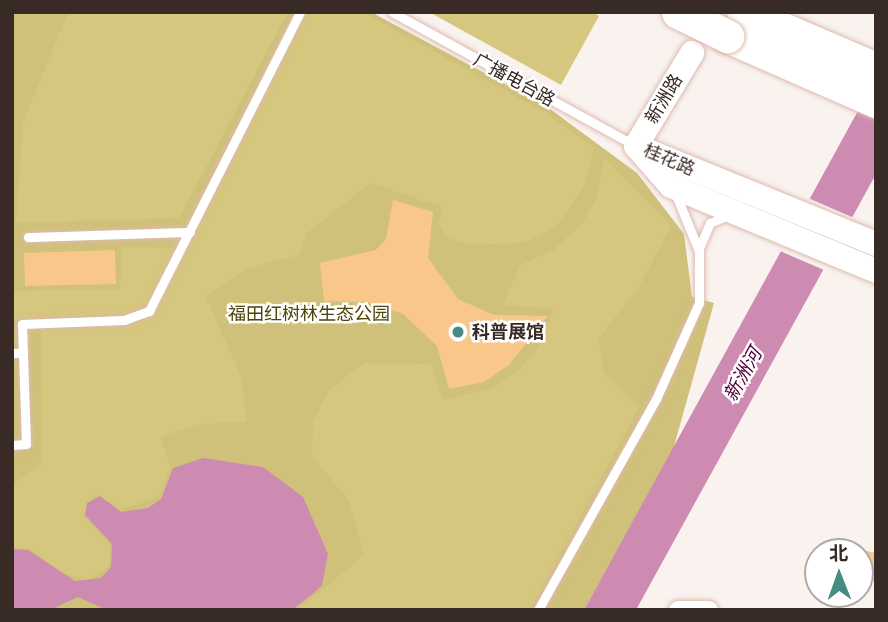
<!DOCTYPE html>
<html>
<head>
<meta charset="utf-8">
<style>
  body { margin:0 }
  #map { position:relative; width:888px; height:622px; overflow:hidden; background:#f9f2ef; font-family:"Nunito Sans","Noto Sans SC",sans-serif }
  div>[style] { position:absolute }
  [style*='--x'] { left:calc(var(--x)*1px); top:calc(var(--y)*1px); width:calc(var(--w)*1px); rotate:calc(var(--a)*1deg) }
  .green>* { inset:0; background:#cfc179 }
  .forest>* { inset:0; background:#d5c77d }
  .water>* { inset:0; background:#ce8bb2 }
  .pier>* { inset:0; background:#f9f2ef }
  .building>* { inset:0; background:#fac78b }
  .roads { filter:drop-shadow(0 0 2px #debaad) drop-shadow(0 0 2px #debaad) }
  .lane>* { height:9px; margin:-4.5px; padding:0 4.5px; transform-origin:4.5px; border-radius:4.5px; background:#fff }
  .street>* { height:18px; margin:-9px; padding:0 9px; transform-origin:9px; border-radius:9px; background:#fff }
  .secondary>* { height:24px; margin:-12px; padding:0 12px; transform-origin:12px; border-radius:12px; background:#fff }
  .highway>* { height:33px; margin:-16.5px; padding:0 16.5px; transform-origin:16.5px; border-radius:16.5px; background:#fff }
  .bridges { filter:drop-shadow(0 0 2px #debaad) drop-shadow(0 0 2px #debaad) }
  .highway-bridge>* { height:33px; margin:-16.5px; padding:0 16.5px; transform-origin:16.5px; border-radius:16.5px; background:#fff }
  .dots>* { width:19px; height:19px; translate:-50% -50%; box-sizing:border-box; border:4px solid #fff; border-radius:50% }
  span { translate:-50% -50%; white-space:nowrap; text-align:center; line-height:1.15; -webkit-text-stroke:5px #fff; paint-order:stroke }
  .street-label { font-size:18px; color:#382a25 }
  .park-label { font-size:18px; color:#4e4408 }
  .poi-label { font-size:18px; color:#382a25; font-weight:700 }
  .left { translate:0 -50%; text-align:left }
  .water-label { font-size:19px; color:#500039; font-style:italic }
  .frame { position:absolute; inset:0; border:14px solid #382a25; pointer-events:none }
  .north { position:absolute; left:804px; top:538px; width:70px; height:70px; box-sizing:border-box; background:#fff; border:2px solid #afaaa8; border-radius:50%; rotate:359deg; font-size:19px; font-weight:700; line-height:28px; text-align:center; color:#382a25 }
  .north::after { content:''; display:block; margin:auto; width:24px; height:32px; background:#468c83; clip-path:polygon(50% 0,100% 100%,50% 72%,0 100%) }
</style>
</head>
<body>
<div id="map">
  <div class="green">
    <i style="clip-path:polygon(12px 12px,371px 12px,546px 106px,637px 173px,684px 234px,692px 297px,714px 303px,673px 450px,584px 610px,12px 610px)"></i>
  </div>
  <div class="forest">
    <i style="clip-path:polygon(68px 12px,288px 12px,179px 218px,16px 223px,23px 123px)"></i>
    <i style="clip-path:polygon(305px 12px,362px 12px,546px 113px,594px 148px,586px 182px,561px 222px,528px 242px,475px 245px,447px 238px,439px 225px,442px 207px,370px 183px,307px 233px,299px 255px,248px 268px,206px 297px,241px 377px,247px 422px,199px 424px,160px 437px,171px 467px,159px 497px,122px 509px,94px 494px,83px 516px,110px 545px,109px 566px,89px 581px,62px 573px,29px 548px,12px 547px,12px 485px,42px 465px,41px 329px,140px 322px,161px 303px)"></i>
    <i style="clip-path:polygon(429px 12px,593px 12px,599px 16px,561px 85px)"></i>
    <i style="clip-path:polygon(604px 157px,671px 226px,639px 287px,598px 339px,604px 373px,639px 408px,530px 610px,296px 610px,364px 556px,349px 501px,312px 456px,313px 422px,329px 390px,365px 363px,431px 364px,443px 400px,491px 388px,517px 372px,538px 348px,554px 308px,503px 306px,520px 265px,554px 250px,584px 221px,597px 197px)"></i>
    <i style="clip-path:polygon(122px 247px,177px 248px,149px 301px,131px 313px,12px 320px,12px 251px,14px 291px,120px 289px)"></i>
  </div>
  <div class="water">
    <i style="clip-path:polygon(876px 78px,876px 174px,636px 610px,584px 610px)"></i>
    <i style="clip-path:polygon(203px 458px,263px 467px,303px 497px,328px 554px,322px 585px,314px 593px,292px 610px,107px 610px,78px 597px,50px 610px,12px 610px,12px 549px,28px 550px,75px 581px,101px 578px,111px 567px,112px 544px,85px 515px,87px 503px,100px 496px,121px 512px,148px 508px,161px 499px,173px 468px)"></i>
  </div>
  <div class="pier">
    <i style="clip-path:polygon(808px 198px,854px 218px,824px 270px,780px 251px)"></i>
  </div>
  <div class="building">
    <i style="clip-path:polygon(393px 200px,433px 212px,428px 258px,458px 299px,494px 315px,548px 316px,509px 365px,484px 382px,449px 389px,437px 346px,403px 314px,368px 302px,324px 301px,320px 263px,376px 250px,386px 239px)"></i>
    <i style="clip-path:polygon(115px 250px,116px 284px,25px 286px,24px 253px)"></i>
    <i style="clip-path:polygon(832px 544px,876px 553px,876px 582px,860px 578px,860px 552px,830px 552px)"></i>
  </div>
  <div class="roads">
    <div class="lane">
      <i style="--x:392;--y:12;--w:278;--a:28.8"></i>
      <i style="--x:28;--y:237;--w:162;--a:-1.8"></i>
      <i style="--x:700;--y:246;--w:25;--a:-67"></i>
      <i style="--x:710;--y:223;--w:20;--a:-24"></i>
      <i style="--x:12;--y:353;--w:11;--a:0"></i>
      <i style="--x:12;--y:445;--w:14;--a:-4"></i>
      <i style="--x:26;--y:444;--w:120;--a:-91.9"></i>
      <i style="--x:22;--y:324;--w:102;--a:-2.2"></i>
      <i style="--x:124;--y:320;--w:27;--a:-20"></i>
      <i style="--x:149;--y:311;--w:335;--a:-63.2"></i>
      <i style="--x:538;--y:610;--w:242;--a:-60.8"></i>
      <i style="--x:656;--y:399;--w:105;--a:-65.9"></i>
      <i style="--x:699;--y:303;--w:52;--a:-90"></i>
      <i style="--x:699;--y:251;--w:61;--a:-112.3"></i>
    </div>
    <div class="street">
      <i style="--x:678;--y:610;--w:31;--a:0"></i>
    </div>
    <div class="secondary">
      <i style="--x:636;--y:146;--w:53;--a:48.8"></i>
      <i style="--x:671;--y:186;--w:222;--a:22.5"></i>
      <i style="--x:636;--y:146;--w:109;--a:-58.9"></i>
      <i style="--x:643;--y:149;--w:252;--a:22.2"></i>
    </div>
    <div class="highway">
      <i style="--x:743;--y:12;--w:145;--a:23.2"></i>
      <i style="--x:727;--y:36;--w:163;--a:23.6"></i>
    </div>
  </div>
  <div class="bridges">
    <div class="highway-bridge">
      <i style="--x:678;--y:12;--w:55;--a:26.1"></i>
    </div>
  </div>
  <div class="dots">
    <i style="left:458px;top:332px;background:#468c83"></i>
  </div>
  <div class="street-label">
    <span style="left:514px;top:80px;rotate:29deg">广播电台路</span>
    <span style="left:664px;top:99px;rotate:-59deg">新洲路</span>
    <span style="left:669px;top:160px;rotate:23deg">桂花路</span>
  </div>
  <div class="park-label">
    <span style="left:309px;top:314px">福田红树林生态公园</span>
  </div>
  <div class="poi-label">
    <span class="left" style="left:472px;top:332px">科普展馆</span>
  </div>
  <div class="water-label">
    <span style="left:744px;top:375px;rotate:-61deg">新洲河</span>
  </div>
  <div class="frame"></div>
  <div class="north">北</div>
</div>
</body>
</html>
